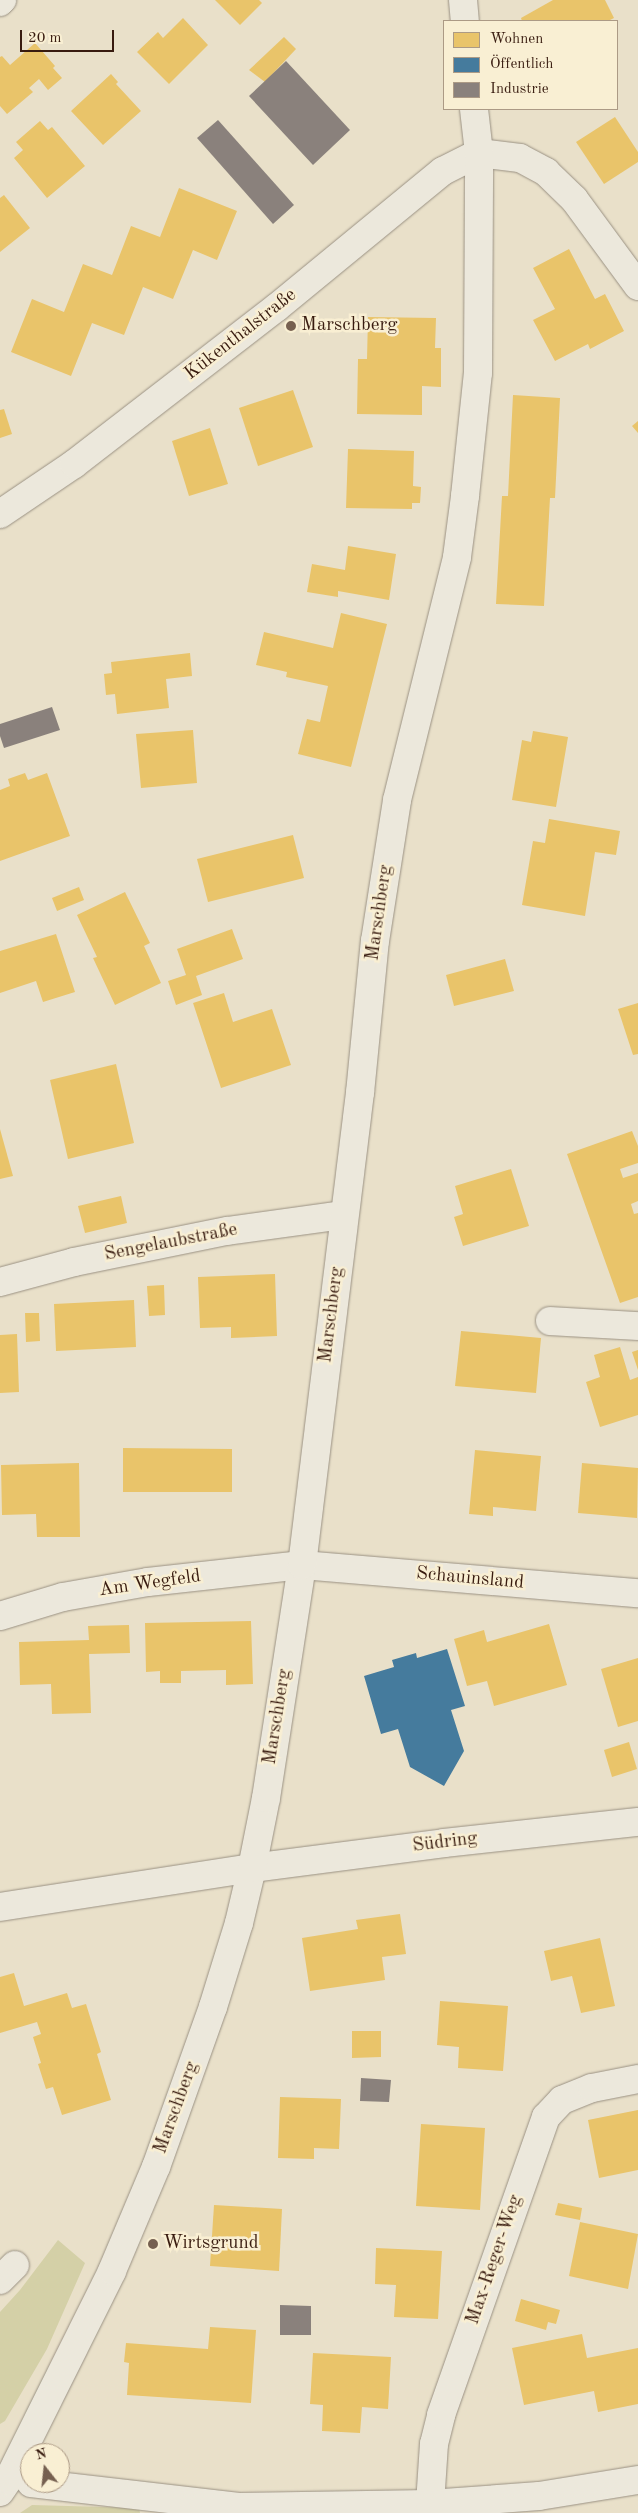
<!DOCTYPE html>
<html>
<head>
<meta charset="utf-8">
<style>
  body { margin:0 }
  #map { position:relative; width:638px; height:2513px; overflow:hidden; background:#e9e0c9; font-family:"Old Standard TT",serif }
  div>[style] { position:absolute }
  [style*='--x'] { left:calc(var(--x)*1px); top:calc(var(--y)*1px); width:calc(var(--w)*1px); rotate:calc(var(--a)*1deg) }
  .green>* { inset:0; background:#d4d0a7 }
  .homes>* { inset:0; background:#e9c46a }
  .public>* { inset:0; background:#457b9d }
  .industry>* { inset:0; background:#8a817c }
  .roads { filter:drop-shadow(0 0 1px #9a9183) drop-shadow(0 0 1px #9a9183) }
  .minor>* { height:28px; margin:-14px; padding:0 14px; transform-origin:14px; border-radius:14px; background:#ece8dc }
  .dots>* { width:14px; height:14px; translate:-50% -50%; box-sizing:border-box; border:2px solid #f9efd3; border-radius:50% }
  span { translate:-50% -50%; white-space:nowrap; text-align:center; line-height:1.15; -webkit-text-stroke:5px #f9efd3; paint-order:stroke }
  .poi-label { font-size:19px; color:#381b0f }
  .left { translate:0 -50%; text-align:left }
  .street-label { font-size:19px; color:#381b0f }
  .legend { position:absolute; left:443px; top:20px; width:175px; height:90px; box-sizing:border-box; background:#f9efd3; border:1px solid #ac9a85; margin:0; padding:6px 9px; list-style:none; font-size:15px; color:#381b0f }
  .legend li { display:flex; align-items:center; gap:10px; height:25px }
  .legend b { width:25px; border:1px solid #ac9a85 }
  .north { position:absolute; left:20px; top:2443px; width:50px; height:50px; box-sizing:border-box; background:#f9efd3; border:1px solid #ac9a85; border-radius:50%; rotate:344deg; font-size:14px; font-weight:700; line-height:20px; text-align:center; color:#381b0f }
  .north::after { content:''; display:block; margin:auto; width:18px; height:22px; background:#766050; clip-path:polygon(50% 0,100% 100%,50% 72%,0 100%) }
  .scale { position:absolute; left:20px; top:30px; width:94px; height:22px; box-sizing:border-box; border:2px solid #381b0f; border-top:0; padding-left:6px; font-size:15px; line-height:18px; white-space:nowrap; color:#381b0f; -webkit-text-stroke:4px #f9efd3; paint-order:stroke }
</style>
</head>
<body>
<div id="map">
  <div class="green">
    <i style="clip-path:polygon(58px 2240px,85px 2263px,47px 2349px,5px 2421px,0 2424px,0 2312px,20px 2290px)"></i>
    <i style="clip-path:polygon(32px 2505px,139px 2508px,140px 2513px,20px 2513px)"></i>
  </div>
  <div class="homes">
    <i style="clip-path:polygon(215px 0,259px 0,262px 3px,240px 25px)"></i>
    <i style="clip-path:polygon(553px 0,605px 0,614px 18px,608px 21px,522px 21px,521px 18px)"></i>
    <i style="clip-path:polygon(183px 18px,208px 45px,169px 84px,137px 52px,158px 32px,163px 38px)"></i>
    <i style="clip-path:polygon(284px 37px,296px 49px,265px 82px,249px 70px)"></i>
    <i style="clip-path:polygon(35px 43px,55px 66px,53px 68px,62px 78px,48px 90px,39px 79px,29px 88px,33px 92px,7px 114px,0 106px,0 57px,2px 56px,10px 65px)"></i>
    <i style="clip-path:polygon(111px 74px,118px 82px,116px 84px,141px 111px,103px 145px,71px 111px)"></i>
    <i style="clip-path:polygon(615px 117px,638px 152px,638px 162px,604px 184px,576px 142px)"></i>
    <i style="clip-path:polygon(40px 121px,48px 130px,52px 127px,85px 166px,47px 198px,14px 158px,23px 150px,16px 142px)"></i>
    <i style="clip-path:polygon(179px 188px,237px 211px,217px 260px,193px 250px,173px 299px,143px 287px,124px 335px,92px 323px,71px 376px,11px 352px,32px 299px,64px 312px,83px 264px,112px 275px,131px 226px,160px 237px)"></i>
    <i style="clip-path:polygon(4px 195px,30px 228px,0 252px,0 198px)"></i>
    <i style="clip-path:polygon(569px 249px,595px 299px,605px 294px,624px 331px,590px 349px,588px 344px,555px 361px,533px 320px,555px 309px,533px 268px)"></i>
    <i style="clip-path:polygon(368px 317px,436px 318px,435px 348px,441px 348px,441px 387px,422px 386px,422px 415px,357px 414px,358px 359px,367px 359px)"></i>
    <i style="clip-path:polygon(293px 390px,313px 447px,258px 466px,239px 408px)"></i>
    <i style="clip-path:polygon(513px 395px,560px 398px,555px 498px,550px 498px,544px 606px,496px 604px,502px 496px,508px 496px)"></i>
    <i style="clip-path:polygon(4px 409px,12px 434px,0 438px,0 410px)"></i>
    <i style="clip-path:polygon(638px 421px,638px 433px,632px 426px)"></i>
    <i style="clip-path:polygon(210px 428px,228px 484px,189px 496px,172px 441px)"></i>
    <i style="clip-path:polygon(348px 449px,414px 451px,413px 486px,421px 487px,420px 503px,412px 503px,412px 509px,346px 508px)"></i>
    <i style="clip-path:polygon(348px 546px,396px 554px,389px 600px,338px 591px,338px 597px,307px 592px,312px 564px,345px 570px)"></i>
    <i style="clip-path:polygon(341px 613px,387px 624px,351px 767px,298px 754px,307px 719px,320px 722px,328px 686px,286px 677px,287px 672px,256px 665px,264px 632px,333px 648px)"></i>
    <i style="clip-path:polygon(190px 653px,192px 676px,166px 679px,169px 708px,117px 714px,115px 694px,106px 695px,104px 674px,112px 673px,111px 662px)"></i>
    <i style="clip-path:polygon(193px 730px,197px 783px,141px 788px,136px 734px)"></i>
    <i style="clip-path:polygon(533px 731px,568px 737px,556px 807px,512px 800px,522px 740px,531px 742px)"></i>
    <i style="clip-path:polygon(25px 773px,28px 780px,47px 773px,70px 836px,0 861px,0 790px,10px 786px,8px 779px)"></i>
    <i style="clip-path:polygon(549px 819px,620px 831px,616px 855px,595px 852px,585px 916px,522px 905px,533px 841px,545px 843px)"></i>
    <i style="clip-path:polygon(293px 835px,304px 878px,208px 902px,197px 859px)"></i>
    <i style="clip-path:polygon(79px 887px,84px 900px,57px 911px,52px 898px)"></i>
    <i style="clip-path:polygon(125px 892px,150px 943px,144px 946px,161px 983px,115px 1005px,93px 958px,97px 957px,77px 915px)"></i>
    <i style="clip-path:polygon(232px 929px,243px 959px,196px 976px,202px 995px,176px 1005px,168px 981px,186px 975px,177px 949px)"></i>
    <i style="clip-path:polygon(56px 934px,75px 992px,43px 1002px,36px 981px,0 993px,0 951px)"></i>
    <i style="clip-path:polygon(505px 959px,514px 991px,454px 1006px,446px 975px)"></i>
    <i style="clip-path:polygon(224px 993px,233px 1022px,272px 1009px,291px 1065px,221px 1088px,193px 1003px)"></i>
    <i style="clip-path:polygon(638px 1003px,638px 1054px,633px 1055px,618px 1009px)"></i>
    <i style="clip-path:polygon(116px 1064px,134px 1143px,68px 1159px,50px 1080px)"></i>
    <i style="clip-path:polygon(0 1129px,13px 1176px,0 1179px)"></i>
    <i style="clip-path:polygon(632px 1131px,638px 1146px,638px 1163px,620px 1169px,623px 1178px,638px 1173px,638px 1201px,631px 1204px,634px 1214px,638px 1213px,638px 1297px,620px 1303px,567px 1154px)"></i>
    <i style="clip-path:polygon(511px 1169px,529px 1226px,463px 1246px,454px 1217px,463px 1214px,455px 1186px)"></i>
    <i style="clip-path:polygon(121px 1196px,127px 1223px,85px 1233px,78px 1206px)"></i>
    <i style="clip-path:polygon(275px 1274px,277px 1336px,231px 1338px,231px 1327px,200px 1328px,198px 1277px)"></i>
    <i style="clip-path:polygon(164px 1285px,165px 1315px,149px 1316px,147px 1286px)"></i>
    <i style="clip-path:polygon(134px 1300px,136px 1347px,56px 1351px,54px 1304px)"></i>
    <i style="clip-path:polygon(25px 1313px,39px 1313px,40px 1341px,26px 1342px)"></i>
    <i style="clip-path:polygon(461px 1331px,541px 1338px,536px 1393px,455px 1386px)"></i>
    <i style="clip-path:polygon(17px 1334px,19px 1392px,0 1393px,0 1335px)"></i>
    <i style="clip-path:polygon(620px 1347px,630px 1380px,638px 1377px,638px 1415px,600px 1427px,586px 1382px,600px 1377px,594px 1355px)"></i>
    <i style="clip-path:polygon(638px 1350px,638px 1370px,632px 1352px)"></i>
    <i style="clip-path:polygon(123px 1448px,232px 1449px,232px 1492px,123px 1492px)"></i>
    <i style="clip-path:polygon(475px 1450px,541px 1456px,536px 1511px,493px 1507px,493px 1516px,469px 1514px)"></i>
    <i style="clip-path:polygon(79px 1463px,80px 1537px,37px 1537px,36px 1514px,2px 1515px,1px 1465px)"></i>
    <i style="clip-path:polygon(582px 1463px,638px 1468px,637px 1518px,578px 1513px)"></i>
    <i style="clip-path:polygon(251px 1621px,253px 1684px,226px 1685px,226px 1670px,181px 1671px,181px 1683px,160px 1683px,160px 1671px,146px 1672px,145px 1623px)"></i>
    <i style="clip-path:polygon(549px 1624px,567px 1685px,494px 1706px,487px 1681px,467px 1686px,454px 1639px,484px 1630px,487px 1642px)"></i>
    <i style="clip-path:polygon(129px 1625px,130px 1653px,89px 1654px,91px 1713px,52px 1714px,51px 1684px,20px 1685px,19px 1642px,89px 1640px,88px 1626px)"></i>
    <i style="clip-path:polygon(638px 1658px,638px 1721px,618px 1727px,601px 1669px)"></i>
    <i style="clip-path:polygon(629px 1742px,637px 1769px,612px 1777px,604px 1750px)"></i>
    <i style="clip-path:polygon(400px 1914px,406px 1954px,382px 1957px,385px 1980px,310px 1991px,302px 1938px,358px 1929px,356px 1920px)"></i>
    <i style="clip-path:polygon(600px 1938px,615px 2006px,581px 2013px,572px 1976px,551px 1981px,544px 1951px)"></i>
    <i style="clip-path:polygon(14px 1973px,24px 2006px,67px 1993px,72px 2008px,86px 2004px,101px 2052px,97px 2054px,111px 2100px,62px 2115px,53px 2087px,46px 2089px,38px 2064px,41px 2063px,33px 2037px,41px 2034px,37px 2022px,0 2033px,0 1977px)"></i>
    <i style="clip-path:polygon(440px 2001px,508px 2006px,503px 2071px,458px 2068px,459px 2047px,437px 2045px)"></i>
    <i style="clip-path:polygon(352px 2031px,381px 2031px,381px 2057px,352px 2058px)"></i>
    <i style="clip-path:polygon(280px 2097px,341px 2099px,339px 2149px,314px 2148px,314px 2159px,278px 2158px)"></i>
    <i style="clip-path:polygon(638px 2110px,638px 2170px,599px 2178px,588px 2120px)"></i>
    <i style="clip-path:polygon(421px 2124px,485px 2128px,480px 2210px,416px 2206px)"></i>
    <i style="clip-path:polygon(558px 2203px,582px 2208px,580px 2220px,555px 2215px)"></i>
    <i style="clip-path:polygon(214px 2205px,282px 2209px,279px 2271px,210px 2266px)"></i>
    <i style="clip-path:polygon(580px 2222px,638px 2234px,628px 2289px,569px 2276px)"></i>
    <i style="clip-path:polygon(376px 2248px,442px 2251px,438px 2319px,394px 2317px,396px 2285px,375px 2284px)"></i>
    <i style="clip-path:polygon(521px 2299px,560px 2310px,556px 2324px,548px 2322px,546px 2330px,515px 2321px)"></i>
    <i style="clip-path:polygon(210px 2327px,256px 2330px,251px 2403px,127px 2395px,129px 2363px,124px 2362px,126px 2343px,208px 2349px)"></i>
    <i style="clip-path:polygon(582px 2334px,587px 2358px,638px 2348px,638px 2404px,598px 2412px,594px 2391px,524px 2405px,512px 2348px)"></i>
    <i style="clip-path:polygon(313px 2353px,391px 2357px,388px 2409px,362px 2407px,360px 2433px,322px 2431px,323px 2405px,310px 2404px)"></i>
  </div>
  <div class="public">
    <i style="clip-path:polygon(447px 1649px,465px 1706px,451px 1710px,464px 1751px,444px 1786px,410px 1767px,398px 1729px,381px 1734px,364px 1676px,394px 1667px,392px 1660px,416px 1653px,417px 1658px)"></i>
  </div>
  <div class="industry">
    <i style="clip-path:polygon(286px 61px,350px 130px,313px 165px,249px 96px)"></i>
    <i style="clip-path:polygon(218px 120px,294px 205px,273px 224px,197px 138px)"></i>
    <i style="clip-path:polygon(52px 707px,60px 730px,4px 748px,0 736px,0 724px)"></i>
    <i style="clip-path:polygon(361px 2078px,391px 2080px,389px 2102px,360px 2101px)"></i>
    <i style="clip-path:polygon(280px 2305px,311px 2306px,311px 2335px,280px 2335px)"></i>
  </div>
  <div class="roads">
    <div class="minor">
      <i style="--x:463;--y:0;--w:21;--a:85"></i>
      <i style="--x:0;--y:2;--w:3;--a:-45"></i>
      <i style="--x:479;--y:153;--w:41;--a:7"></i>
      <i style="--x:520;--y:158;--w:30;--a:28"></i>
      <i style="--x:546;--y:172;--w:39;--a:44"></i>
      <i style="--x:574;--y:199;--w:108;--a:53.7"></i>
      <i style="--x:0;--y:514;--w:89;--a:-34"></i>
      <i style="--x:74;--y:464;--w:255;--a:-37.7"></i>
      <i style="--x:276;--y:308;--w:216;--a:-39.4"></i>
      <i style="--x:443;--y:171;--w:40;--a:-26.6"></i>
      <i style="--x:0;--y:1282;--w:77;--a:-15.1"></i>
      <i style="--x:74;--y:1262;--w:156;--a:-11.5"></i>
      <i style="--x:227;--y:1231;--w:118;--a:-7.8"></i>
      <i style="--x:550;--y:1321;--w:88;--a:3.3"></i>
      <i style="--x:0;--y:1616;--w:66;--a:-16.8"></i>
      <i style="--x:63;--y:1597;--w:86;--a:-10"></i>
      <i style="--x:148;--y:1582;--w:155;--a:-6.3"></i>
      <i style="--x:302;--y:1565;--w:337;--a:4.8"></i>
      <i style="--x:0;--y:1907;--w:255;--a:-8.8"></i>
      <i style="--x:252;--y:1868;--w:194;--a:-7.4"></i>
      <i style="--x:444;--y:1843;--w:195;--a:-6.2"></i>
      <i style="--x:0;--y:2280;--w:21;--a:-45"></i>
      <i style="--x:31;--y:2483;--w:209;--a:6.6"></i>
      <i style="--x:239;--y:2507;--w:191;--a:-0.9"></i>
      <i style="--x:430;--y:2504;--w:109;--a:-4.2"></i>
      <i style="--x:539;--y:2496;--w:100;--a:-9.2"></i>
      <i style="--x:0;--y:2492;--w:14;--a:-56"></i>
      <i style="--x:8;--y:2480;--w:233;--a:-63.5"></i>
      <i style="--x:112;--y:2271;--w:113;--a:-67.1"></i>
      <i style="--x:156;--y:2167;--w:170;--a:-70.4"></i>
      <i style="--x:213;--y:2007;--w:88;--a:-72.8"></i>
      <i style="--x:239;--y:1923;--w:57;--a:-76.7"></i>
      <i style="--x:252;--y:1868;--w:71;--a:-78.7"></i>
      <i style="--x:266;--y:1798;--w:236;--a:-81.2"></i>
      <i style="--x:302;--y:1565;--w:476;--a:-83"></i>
      <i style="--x:360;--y:1093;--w:153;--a:-84.4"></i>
      <i style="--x:375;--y:941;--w:143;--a:-81.1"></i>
      <i style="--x:397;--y:800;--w:250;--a:-76.1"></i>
      <i style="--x:457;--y:557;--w:62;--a:-82.5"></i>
      <i style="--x:465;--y:496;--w:124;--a:-84"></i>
      <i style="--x:478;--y:373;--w:220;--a:-89.7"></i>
      <i style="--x:479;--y:153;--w:44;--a:-96.5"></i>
      <i style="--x:430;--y:2504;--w:60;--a:-86.2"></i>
      <i style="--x:434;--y:2444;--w:30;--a:-76"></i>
      <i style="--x:441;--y:2415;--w:316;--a:-70.6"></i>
      <i style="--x:546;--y:2117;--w:23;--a:-47"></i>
      <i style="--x:562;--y:2100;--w:32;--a:-22"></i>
      <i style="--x:592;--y:2088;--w:47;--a:-11.1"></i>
    </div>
  </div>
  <div class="dots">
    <i style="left:291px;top:326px;background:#766050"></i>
    <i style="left:153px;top:2244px;background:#766050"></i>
  </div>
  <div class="poi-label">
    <span class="left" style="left:301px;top:326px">Marschberg</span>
    <span class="left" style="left:163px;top:2244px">Wirtsgrund</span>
  </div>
  <div class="street-label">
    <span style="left:241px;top:335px;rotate:-38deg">Kükenthalstraße</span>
    <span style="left:380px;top:913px;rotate:-82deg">Marschberg</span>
    <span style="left:171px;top:1243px;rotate:-11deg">Sengelaubstraße</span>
    <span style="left:332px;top:1315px;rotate:-83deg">Marschberg</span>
    <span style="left:470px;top:1579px;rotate:5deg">Schauinsland</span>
    <span style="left:150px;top:1584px;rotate:-8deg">Am Wegfeld</span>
    <span style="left:278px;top:1717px;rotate:-81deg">Marschberg</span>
    <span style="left:445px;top:1843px;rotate:-7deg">Südring</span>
    <span style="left:177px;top:2108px;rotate:-70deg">Marschberg</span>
    <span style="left:495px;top:2260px;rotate:-71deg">Max-Reger-Weg</span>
  </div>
  <ul class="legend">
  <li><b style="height:14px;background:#e9c46a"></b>Wohnen</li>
  <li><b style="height:14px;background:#457b9d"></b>Öffentlich</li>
  <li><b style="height:14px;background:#8a817c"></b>Industrie</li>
  </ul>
  <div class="north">N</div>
  <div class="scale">20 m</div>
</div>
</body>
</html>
